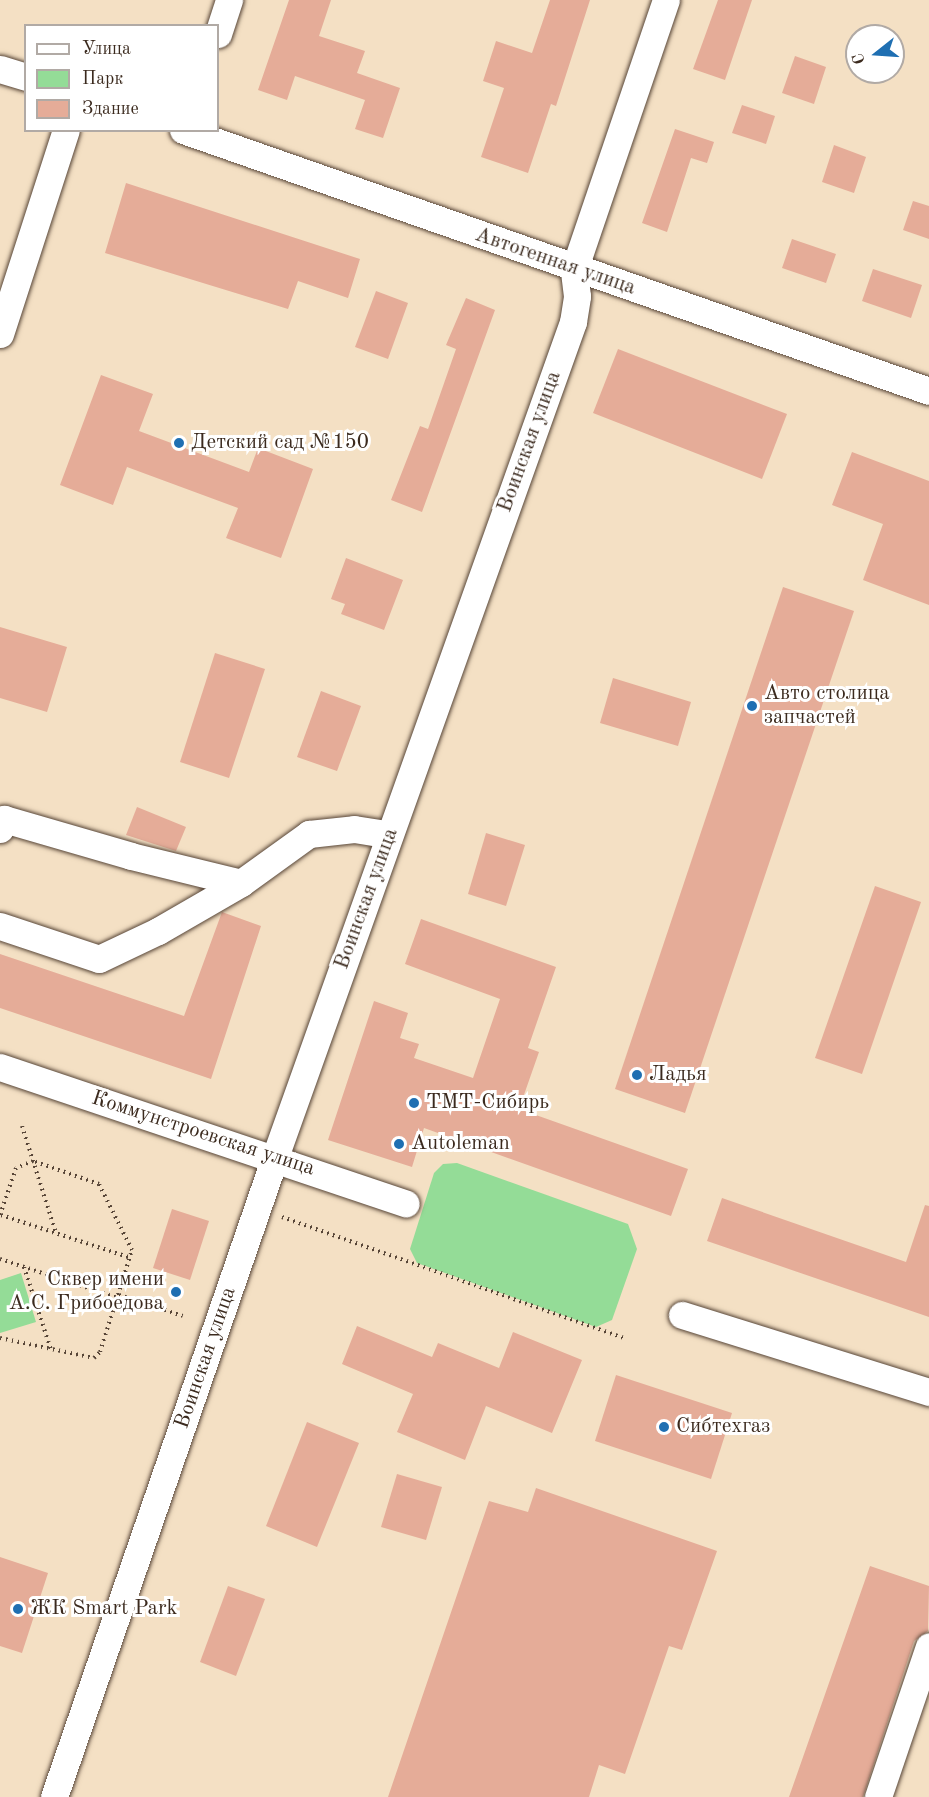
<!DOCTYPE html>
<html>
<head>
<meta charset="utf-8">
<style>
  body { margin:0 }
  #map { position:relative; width:929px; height:1797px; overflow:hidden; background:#f4e0c4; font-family:"Old Standard TT",serif }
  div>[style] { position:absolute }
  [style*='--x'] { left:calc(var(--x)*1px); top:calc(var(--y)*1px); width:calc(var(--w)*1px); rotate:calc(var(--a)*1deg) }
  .green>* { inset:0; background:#94dc97 }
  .building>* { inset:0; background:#e5ac98 }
  .path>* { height:4px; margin-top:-2px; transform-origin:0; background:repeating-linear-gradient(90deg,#574537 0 1.5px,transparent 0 6px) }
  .roads { filter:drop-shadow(0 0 2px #574537) drop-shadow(0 0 2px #574537) }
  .minor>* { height:27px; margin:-13.5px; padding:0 13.5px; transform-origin:13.5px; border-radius:13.5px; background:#fff }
  .dots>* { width:16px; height:16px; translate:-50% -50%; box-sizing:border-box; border:3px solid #fff; border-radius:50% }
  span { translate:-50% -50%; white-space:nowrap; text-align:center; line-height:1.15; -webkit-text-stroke:6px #fff; paint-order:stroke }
  .street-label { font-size:21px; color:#3b2a1e }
  .poi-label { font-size:21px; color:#3b2a1e }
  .left { translate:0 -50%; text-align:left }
  .right { translate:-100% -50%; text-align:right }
  .legend { position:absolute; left:24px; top:24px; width:195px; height:108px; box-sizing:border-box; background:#fff; border:2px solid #b1aaa5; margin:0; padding:8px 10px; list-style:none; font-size:18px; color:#3b2a1e }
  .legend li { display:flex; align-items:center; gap:12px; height:30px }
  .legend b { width:30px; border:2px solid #b1aaa5 }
  .north { position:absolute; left:845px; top:24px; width:60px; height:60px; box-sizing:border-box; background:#fff; border:2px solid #b1aaa5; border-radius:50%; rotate:253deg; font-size:16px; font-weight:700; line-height:24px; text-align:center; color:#3b2a1e }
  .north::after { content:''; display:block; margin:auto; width:21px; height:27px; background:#1f6fb2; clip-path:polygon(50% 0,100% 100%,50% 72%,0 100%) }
</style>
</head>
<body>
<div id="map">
  <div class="green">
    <i style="clip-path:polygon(457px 1163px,628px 1224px,637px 1249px,612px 1320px,596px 1327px,417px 1263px,410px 1249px,434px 1173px,443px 1164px)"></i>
    <i style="clip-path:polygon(21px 1273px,36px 1322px,0 1333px,0 1280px)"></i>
  </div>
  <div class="building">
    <i style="clip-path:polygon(289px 0,331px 0,319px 36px,365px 51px,357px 73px,400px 88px,383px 138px,355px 129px,365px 100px,295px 76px,287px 100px,258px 90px)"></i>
    <i style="clip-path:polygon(550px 0,590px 0,556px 106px,551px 104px,528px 173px,481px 157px,504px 88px,483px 81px,496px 41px,532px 53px)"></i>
    <i style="clip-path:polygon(718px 0,752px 0,725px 80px,693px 69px)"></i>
    <i style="clip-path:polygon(795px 56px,826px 67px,814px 104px,782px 93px)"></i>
    <i style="clip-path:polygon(742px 105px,775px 116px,766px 144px,732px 133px)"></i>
    <i style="clip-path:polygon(675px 129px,714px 142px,707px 163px,691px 158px,667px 232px,642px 223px)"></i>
    <i style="clip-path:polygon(834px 145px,866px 157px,854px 193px,822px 182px)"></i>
    <i style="clip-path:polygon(126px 183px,360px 259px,348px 298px,298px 281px,288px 309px,105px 253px)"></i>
    <i style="clip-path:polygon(913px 201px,929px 206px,929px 239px,903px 230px)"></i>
    <i style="clip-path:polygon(792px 239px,836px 254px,826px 283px,782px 268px)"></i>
    <i style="clip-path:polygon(873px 269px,922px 285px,911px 318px,862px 301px)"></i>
    <i style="clip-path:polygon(376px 291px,408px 303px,388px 359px,355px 347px)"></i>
    <i style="clip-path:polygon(466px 298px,495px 310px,422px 512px,391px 500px,420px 426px,428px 429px,456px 349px,446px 345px)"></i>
    <i style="clip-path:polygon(618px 349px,787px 414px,762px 479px,593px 413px)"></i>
    <i style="clip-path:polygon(101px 375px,153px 394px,139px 431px,249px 472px,258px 448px,313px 469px,281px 558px,226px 538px,238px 508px,127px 467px,113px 505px,60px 485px)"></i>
    <i style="clip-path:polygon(852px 452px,929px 481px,929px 605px,863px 580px,883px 524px,832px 505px)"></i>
    <i style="clip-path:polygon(346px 558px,403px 580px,384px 630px,341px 614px,345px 604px,331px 599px)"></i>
    <i style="clip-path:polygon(783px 587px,854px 611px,685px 1113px,615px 1089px)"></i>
    <i style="clip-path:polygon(0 627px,67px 647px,47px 712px,0 698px)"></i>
    <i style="clip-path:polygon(215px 653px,265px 669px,229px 778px,180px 762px)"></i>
    <i style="clip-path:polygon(613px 678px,691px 702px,678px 746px,600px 723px)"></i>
    <i style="clip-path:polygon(321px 691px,361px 706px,337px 771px,297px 757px)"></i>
    <i style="clip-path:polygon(137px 807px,186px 827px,176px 851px,126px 835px)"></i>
    <i style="clip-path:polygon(486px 833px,525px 845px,506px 906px,468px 894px)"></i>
    <i style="clip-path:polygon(875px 886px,921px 902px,862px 1074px,815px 1058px)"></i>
    <i style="clip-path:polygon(222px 912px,261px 926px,211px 1079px,0 1008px,0 954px,184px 1016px)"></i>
    <i style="clip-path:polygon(421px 919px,556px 967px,528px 1048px,539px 1052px,519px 1109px,688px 1169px,671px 1216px,424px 1128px,412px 1167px,328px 1140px,374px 1001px,408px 1013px,400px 1038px,419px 1044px,414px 1058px,473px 1078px,500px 999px,405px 964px)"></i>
    <i style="clip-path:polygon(722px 1198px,906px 1262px,925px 1205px,929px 1206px,929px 1317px,707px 1241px)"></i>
    <i style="clip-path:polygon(172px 1209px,209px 1221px,190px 1280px,153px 1268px)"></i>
    <i style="clip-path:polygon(357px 1326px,432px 1357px,438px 1343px,499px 1368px,513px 1332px,582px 1360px,552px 1433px,486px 1406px,465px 1460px,397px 1432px,413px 1394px,342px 1364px)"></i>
    <i style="clip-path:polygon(616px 1375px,732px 1413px,711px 1479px,595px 1441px)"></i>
    <i style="clip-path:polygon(307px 1422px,359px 1443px,317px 1547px,266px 1526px)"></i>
    <i style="clip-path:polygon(397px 1474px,442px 1487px,426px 1540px,381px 1527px)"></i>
    <i style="clip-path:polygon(536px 1488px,717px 1551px,682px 1650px,669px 1646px,625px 1774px,599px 1765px,589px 1797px,388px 1797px,489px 1501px,528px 1512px)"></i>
    <i style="clip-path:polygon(0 1557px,48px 1573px,22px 1653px,0 1646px)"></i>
    <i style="clip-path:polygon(870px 1566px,929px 1586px,928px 1631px,914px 1641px,863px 1797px,789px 1797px)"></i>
    <i style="clip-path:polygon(228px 1586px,265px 1599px,236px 1676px,200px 1662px)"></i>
  </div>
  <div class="path">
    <i style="--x:22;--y:1126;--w:112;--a:72.4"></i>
    <i style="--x:1;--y:1215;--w:137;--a:18.3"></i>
    <i style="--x:282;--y:1217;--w:363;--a:19.5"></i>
    <i style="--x:0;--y:1259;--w:124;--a:18.3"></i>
    <i style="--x:24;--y:1267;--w:87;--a:72"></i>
    <i style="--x:119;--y:1295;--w:67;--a:18.2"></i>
    <i style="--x:0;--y:1338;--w:96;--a:12"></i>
    <i style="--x:94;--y:1358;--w:8;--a:-45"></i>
    <i style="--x:100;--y:1352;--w:107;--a:-72.6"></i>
    <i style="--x:132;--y:1250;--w:74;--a:-116.6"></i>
    <i style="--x:99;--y:1184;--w:70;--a:-160.8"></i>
    <i style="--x:33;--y:1161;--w:18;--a:158"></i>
    <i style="--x:16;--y:1168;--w:50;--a:108.8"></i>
  </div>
  <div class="roads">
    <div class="minor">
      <i style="--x:218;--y:34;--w:36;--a:-72"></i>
      <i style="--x:0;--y:69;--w:27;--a:17"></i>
      <i style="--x:183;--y:130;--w:790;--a:19.28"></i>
      <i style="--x:0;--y:334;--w:214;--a:-72.1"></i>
      <i style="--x:0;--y:829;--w:11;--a:-68"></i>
      <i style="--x:4;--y:819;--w:132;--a:16.2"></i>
      <i style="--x:131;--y:856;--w:113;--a:13.8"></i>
      <i style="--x:0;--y:926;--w:104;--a:18.4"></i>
      <i style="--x:99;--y:959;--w:65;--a:-25.4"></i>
      <i style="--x:158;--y:931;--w:96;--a:-30"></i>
      <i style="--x:241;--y:883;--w:84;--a:-35.8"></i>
      <i style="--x:309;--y:834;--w:45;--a:-6.3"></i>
      <i style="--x:354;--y:829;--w:36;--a:9"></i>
      <i style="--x:0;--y:1067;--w:428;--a:18.6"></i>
      <i style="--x:682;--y:1315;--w:259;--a:17.3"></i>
      <i style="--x:54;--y:1797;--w:677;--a:-70.95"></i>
      <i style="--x:275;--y:1157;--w:887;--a:-70.36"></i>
      <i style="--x:573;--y:322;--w:26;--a:-81"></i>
      <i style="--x:577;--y:296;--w:26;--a:-97"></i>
      <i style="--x:574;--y:270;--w:285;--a:-71.2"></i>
      <i style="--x:878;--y:1797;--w:159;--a:-71.3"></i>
    </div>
  </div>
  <div class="dots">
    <i style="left:179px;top:443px;background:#1f6fb2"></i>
    <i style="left:752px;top:706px;background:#1f6fb2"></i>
    <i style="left:637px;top:1075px;background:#1f6fb2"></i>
    <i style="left:414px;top:1103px;background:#1f6fb2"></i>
    <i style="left:399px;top:1144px;background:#1f6fb2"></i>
    <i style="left:176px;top:1292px;background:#1f6fb2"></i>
    <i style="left:664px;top:1427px;background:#1f6fb2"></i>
    <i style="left:18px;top:1609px;background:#1f6fb2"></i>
  </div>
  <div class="street-label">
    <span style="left:555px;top:262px;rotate:19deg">Автогенная улица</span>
    <span style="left:530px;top:442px;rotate:-70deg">Воинская улица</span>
    <span style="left:367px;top:899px;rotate:-70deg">Воинская улица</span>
    <span style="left:203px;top:1134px;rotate:18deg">Коммунстроевская улица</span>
    <span style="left:206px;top:1358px;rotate:-71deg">Воинская улица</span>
  </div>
  <div class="poi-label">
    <span class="left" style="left:191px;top:443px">Детский сад №150</span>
    <span class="left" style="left:764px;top:706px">Авто столица<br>запчастей</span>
    <span class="left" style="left:649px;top:1075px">Ладья</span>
    <span class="left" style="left:426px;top:1103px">ТМТ-Сибирь</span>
    <span class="left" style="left:411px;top:1144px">Autoleman</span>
    <span class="right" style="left:164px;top:1292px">Сквер имени<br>А.С. Грибоедова</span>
    <span class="left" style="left:676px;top:1427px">Сибтехгаз</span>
    <span class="left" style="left:30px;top:1609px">ЖК Smart Park</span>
  </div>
  <ul class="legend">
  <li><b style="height:8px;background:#fff"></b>Улица</li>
  <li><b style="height:16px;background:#94dc97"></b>Парк</li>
  <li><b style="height:16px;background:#e5ac98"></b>Здание</li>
  </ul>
  <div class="north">С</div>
</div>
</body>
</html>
